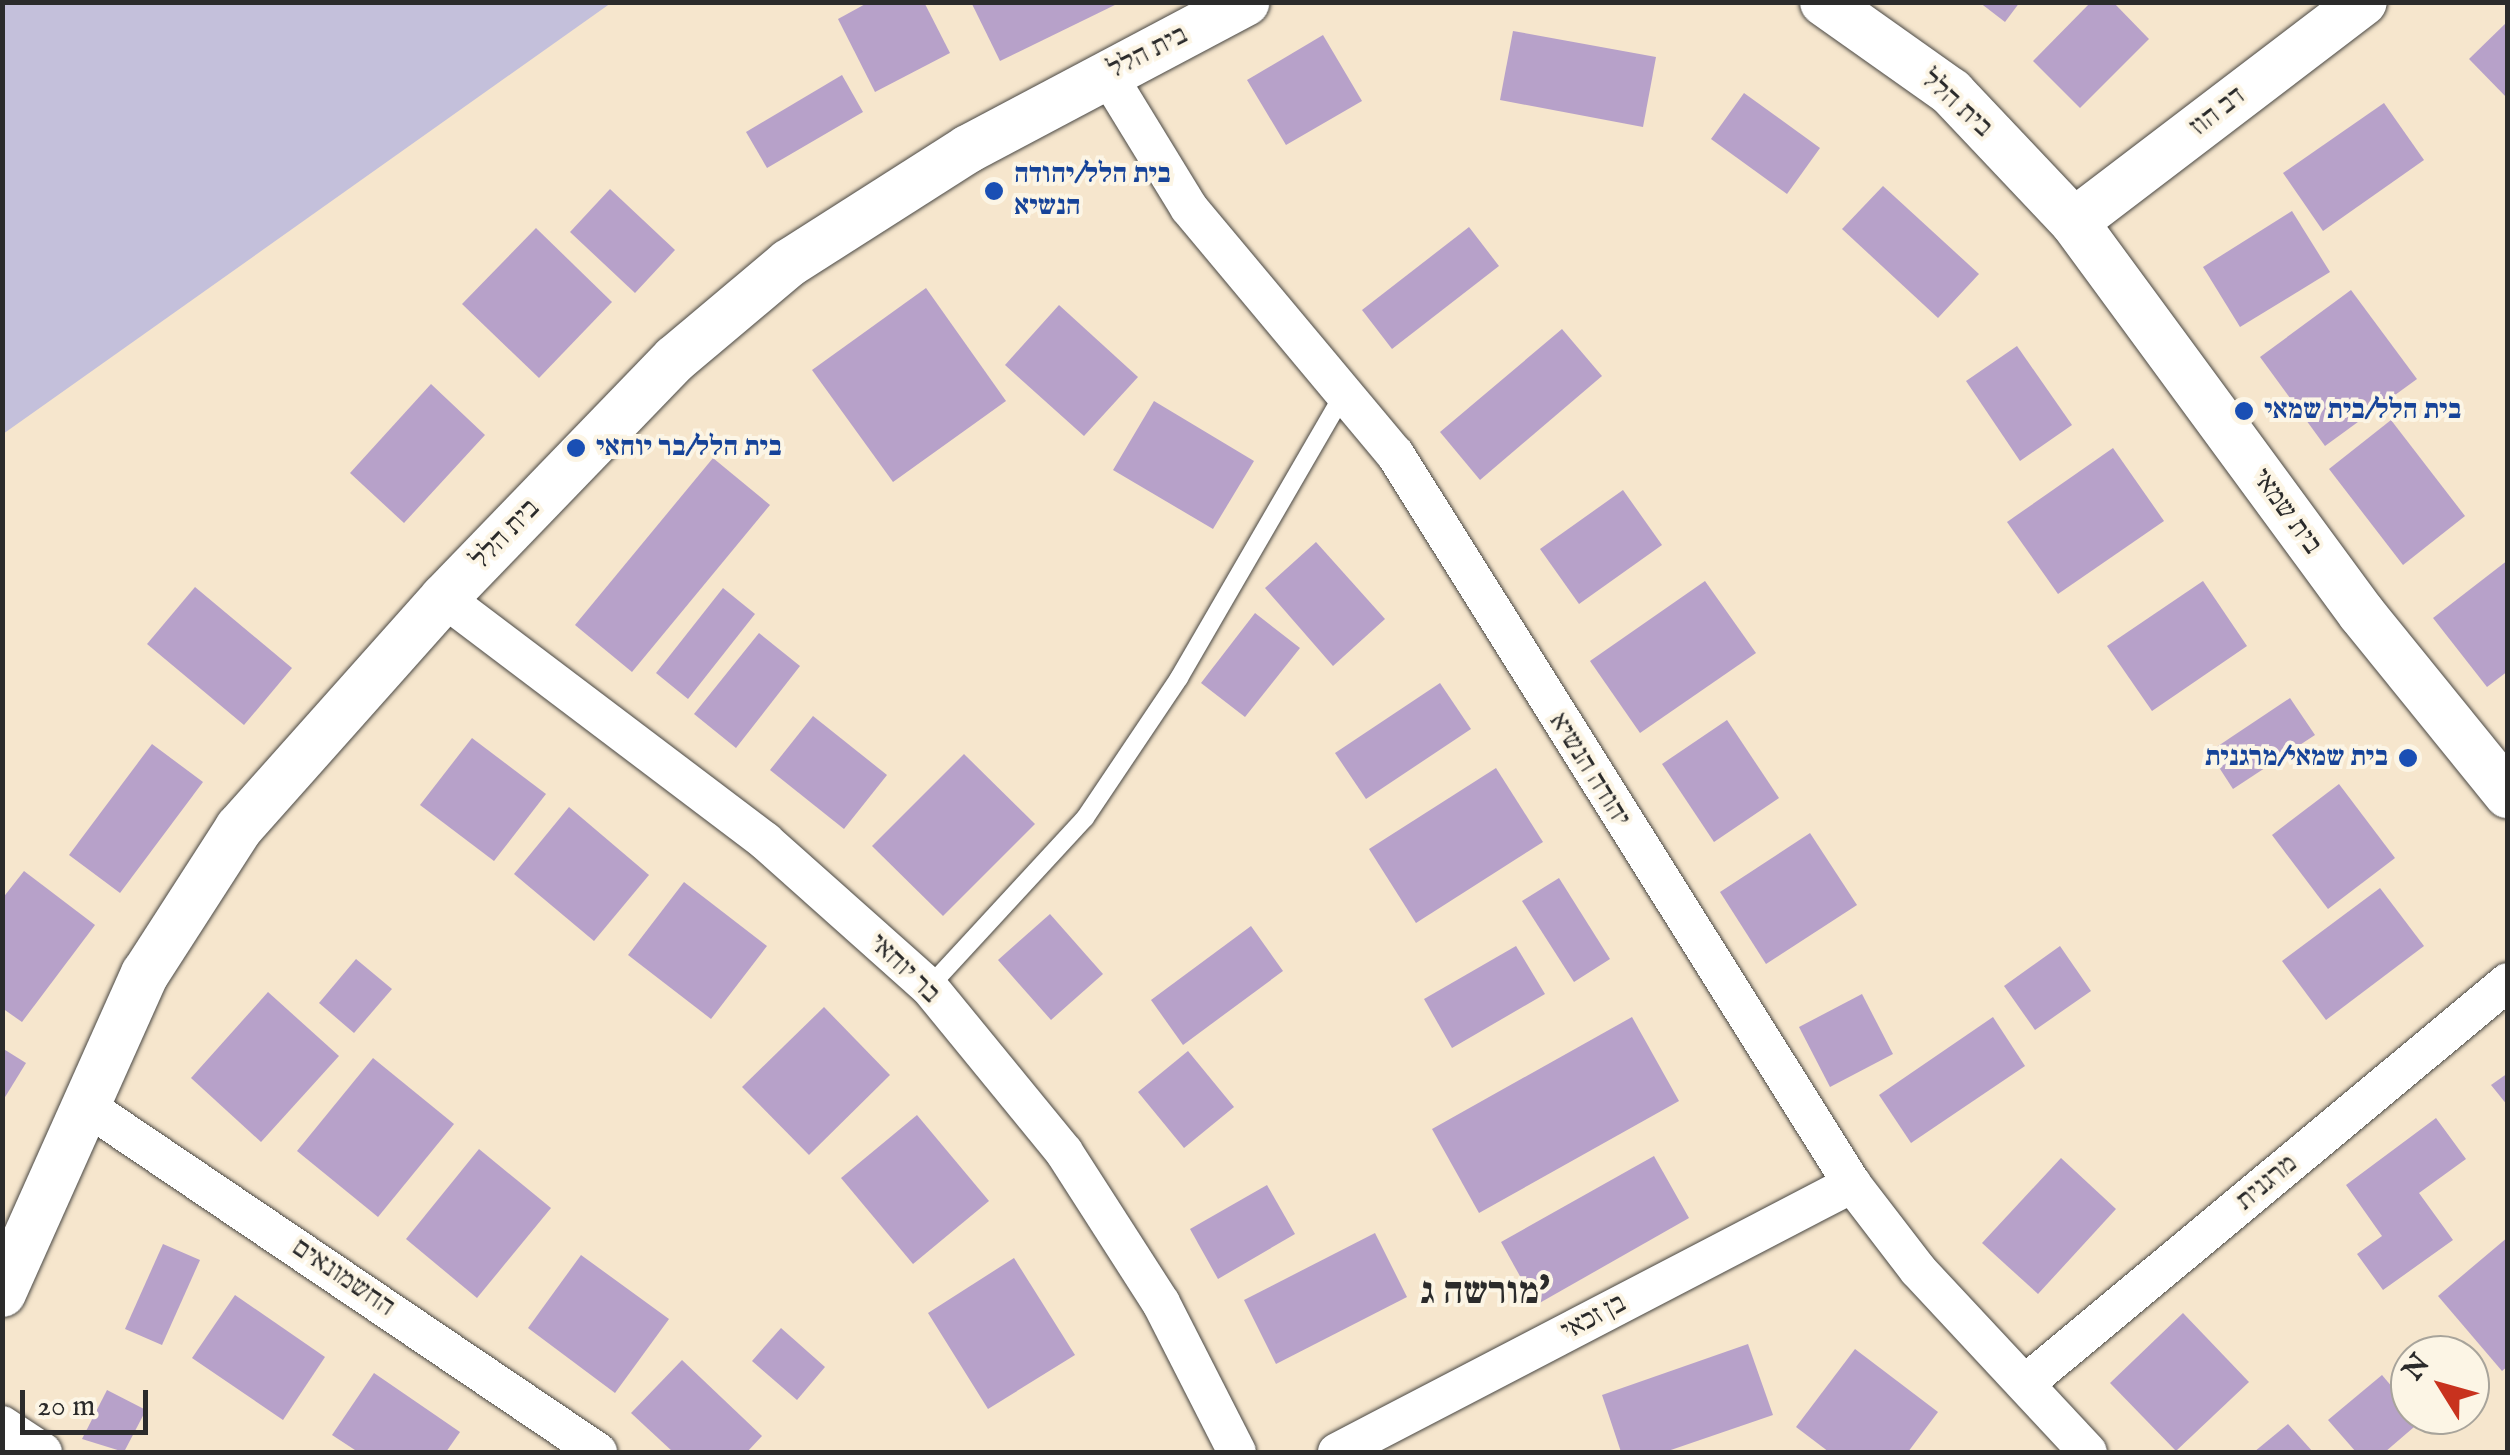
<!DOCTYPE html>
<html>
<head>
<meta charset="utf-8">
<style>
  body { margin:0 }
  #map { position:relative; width:2510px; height:1455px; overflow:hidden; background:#f6e6cd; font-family:"IM FELL English","Frank Ruhl Libre",serif }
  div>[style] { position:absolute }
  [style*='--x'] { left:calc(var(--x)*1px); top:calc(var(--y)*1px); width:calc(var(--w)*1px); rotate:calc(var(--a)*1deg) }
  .industrial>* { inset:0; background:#c4c0db }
  .building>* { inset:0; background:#b7a1c9 }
  .roads { filter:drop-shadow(0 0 2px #494743) drop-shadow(0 0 2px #494743) }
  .service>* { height:18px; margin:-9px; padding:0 9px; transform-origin:9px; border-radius:9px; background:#fff }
  .minor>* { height:38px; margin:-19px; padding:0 19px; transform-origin:19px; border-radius:19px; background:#fff }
  .tertiary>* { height:48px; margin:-24px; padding:0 24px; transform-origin:24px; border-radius:24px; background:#fff }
  .dots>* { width:28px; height:28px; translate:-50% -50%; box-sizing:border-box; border:5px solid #fcf5e5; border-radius:50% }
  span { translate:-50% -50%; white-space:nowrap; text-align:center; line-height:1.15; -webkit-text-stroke:8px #fcf5e5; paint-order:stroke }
  .street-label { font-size:28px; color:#2b2b2b }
  .transit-label { font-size:28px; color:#164399; font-weight:700 }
  .left { translate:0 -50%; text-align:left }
  .right { translate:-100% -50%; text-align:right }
  .district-label { font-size:38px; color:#2b2b2b; font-weight:700 }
  .frame { position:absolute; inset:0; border:5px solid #2b2b2b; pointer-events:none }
  .north { position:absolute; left:2390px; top:1335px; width:100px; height:100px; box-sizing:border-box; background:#fcf5e5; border:2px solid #a8a49b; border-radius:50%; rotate:307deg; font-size:28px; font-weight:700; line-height:40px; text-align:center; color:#2b2b2b }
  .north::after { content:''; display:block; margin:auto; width:35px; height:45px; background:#c8321e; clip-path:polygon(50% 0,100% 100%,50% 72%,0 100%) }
  .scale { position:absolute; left:20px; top:1390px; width:128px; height:45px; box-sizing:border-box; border:5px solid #2b2b2b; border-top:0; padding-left:12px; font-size:30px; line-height:35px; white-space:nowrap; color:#2b2b2b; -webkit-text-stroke:8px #fcf5e5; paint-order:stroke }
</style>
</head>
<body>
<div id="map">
  <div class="industrial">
    <i style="clip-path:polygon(3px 2px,611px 2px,611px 3px,3px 434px)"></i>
  </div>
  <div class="building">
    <i style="clip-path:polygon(869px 2px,924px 2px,950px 53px,875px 92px,838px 19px)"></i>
    <i style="clip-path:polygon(971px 2px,1121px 2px,1000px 61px)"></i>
    <i style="clip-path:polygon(1979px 2px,2020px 2px,2005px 22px)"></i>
    <i style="clip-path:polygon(2091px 2px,2113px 2px,2149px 39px,2080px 108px,2033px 61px)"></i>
    <i style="clip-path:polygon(2508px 21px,2508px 99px,2469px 59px)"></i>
    <i style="clip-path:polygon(1513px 31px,1656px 57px,1643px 127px,1500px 100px)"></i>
    <i style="clip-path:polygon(1323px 35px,1362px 101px,1286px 145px,1247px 80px)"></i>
    <i style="clip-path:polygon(842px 75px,863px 112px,767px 168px,746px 132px)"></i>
    <i style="clip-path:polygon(1744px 93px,1820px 148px,1787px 194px,1711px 139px)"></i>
    <i style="clip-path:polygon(2384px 103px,2424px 160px,2323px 231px,2283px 173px)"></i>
    <i style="clip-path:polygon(1883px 186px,1979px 274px,1938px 318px,1842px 229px)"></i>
    <i style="clip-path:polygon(610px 189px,675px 250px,635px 293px,570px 232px)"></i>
    <i style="clip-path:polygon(2292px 211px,2330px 272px,2240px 327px,2203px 267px)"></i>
    <i style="clip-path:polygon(1469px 227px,1499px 266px,1392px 349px,1362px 310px)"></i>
    <i style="clip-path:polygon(536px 228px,612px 302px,539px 378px,462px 304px)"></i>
    <i style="clip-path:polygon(926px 288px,1006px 401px,893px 482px,812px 370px)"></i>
    <i style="clip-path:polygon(2351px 290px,2417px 379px,2325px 446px,2260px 357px)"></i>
    <i style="clip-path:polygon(1059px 305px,1138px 377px,1084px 436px,1005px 365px)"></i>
    <i style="clip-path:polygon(1562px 329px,1602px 376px,1480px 480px,1440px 432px)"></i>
    <i style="clip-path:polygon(2017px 346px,2072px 425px,2020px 461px,1966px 381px)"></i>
    <i style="clip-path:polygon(431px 384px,485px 435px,404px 523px,350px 473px)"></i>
    <i style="clip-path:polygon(1154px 401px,1254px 461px,1213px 529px,1113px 470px)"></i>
    <i style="clip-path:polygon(2391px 420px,2465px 516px,2403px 565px,2329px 469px)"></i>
    <i style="clip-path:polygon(2113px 448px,2164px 521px,2058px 594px,2007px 522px)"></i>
    <i style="clip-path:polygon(713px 458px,770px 505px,632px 672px,575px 625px)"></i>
    <i style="clip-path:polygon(1623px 490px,1662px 545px,1579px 604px,1540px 549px)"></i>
    <i style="clip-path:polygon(1316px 542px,1385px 619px,1333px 666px,1265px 588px)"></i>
    <i style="clip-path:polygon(2508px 560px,2508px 671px,2487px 687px,2433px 618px)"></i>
    <i style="clip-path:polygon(1705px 581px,1756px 653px,1640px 733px,1590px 661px)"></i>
    <i style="clip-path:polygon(2203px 581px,2247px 646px,2152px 711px,2107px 646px)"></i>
    <i style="clip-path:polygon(195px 587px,292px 668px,244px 725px,147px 644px)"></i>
    <i style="clip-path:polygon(723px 588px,755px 614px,688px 699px,656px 673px)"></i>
    <i style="clip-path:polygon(1255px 613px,1300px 648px,1245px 717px,1201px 683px)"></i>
    <i style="clip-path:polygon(759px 633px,800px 666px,736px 748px,694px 714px)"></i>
    <i style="clip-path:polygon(1440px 683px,1471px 729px,1366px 799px,1335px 753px)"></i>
    <i style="clip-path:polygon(2290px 698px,2315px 735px,2233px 789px,2209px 752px)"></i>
    <i style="clip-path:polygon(813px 716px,887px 775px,844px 829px,770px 770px)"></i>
    <i style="clip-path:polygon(1727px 720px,1779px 798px,1714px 842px,1662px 764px)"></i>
    <i style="clip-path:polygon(472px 738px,546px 794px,494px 861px,420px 805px)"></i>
    <i style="clip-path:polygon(152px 744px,203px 782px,120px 893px,69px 855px)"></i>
    <i style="clip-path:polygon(964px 754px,1035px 824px,943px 916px,872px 846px)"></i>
    <i style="clip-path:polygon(1496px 768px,1543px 842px,1416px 923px,1369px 849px)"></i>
    <i style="clip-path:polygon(2339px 784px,2395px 858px,2328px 909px,2272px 835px)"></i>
    <i style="clip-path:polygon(569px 807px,649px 875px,594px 941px,514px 874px)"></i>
    <i style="clip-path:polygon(1810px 833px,1857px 905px,1766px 964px,1720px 892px)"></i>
    <i style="clip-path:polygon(24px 871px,95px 925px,22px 1022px,2px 1008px,2px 899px)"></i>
    <i style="clip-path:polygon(1559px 878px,1610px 959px,1574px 982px,1522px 901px)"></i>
    <i style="clip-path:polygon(684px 882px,767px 946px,711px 1019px,628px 955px)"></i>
    <i style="clip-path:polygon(2380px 888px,2424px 946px,2326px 1020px,2282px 961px)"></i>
    <i style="clip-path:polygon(1050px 914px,1103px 974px,1051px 1020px,998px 960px)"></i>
    <i style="clip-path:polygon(1251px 926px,1283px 971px,1183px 1045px,1151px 1000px)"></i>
    <i style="clip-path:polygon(1516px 946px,1545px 994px,1452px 1048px,1424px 999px)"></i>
    <i style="clip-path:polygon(2060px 946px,2091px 991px,2035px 1030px,2004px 986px)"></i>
    <i style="clip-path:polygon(356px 959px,392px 989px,354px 1033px,319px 1003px)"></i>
    <i style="clip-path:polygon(268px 992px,339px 1056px,261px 1142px,191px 1078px)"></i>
    <i style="clip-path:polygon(1862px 994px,1893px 1054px,1830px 1087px,1799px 1027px)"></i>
    <i style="clip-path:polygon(824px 1007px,890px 1075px,809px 1155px,742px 1087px)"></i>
    <i style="clip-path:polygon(1632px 1017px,1679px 1101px,1479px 1213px,1432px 1129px)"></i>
    <i style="clip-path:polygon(1993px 1017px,2025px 1066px,1911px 1143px,1879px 1095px)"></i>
    <i style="clip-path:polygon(2px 1048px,26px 1063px,2px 1102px)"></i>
    <i style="clip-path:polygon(1188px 1051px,1234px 1107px,1184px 1148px,1138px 1092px)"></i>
    <i style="clip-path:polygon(373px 1058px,454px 1124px,378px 1217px,297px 1151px)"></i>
    <i style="clip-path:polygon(2508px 1073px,2508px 1106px,2491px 1085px)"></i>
    <i style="clip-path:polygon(917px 1115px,989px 1201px,913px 1264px,841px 1178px)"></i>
    <i style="clip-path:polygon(2436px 1118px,2466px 1159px,2419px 1193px,2453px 1240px,2383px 1290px,2357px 1254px,2382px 1236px,2346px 1185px)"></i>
    <i style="clip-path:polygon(479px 1149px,551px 1208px,477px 1298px,406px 1239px)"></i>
    <i style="clip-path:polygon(1654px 1156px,1689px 1218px,1536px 1305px,1501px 1242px)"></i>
    <i style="clip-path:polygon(2061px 1158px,2116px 1209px,2038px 1294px,1982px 1243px)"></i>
    <i style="clip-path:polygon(1267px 1185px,1295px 1234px,1218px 1279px,1190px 1229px)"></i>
    <i style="clip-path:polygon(1375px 1233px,1407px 1297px,1276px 1364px,1244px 1300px)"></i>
    <i style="clip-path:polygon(2508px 1237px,2508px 1366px,2502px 1371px,2438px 1296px)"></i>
    <i style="clip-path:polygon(163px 1244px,200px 1260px,162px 1345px,125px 1329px)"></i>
    <i style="clip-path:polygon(581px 1255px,669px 1319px,615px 1393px,528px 1328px)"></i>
    <i style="clip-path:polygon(1014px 1258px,1075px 1355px,988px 1409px,928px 1313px)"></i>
    <i style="clip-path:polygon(235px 1295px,325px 1357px,283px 1420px,192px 1358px)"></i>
    <i style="clip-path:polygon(2183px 1313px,2249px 1382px,2176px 1451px,2110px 1383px)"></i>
    <i style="clip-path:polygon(781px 1328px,825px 1367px,797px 1400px,752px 1361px)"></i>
    <i style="clip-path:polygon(1748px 1344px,1773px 1415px,1665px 1452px,1621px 1452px,1602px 1395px)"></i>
    <i style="clip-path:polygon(1855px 1349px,1938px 1412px,1908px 1452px,1829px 1452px,1796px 1427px)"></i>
    <i style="clip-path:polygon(682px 1360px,762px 1436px,747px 1452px,673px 1452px,631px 1413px)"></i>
    <i style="clip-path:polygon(374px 1373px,460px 1432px,446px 1452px,358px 1452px,332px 1435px)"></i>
    <i style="clip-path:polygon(2382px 1375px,2421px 1421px,2385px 1452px,2356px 1452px,2328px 1420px)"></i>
    <i style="clip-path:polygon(107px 1390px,146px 1410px,124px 1452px,82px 1439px)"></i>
    <i style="clip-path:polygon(2288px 1424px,2313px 1452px,2254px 1452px)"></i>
  </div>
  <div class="roads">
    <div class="service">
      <i style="--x:929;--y:987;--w:230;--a:-47.3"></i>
      <i style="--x:1085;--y:818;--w:169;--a:-56.1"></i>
      <i style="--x:1179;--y:678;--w:329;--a:-59.9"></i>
    </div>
    <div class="minor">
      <i style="--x:1107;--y:74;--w:157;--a:58.5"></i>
      <i style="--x:1189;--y:208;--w:321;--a:50.1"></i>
      <i style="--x:1395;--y:454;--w:861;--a:57.95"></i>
      <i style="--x:1852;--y:1184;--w:108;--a:52.5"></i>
      <i style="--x:1918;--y:1270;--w:249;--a:47"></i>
      <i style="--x:444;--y:598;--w:403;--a:37.1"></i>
      <i style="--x:765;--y:841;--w:220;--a:41.7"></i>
      <i style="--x:929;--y:987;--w:213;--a:50.7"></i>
      <i style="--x:1064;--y:1152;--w:179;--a:57.3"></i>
      <i style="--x:1161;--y:1303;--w:167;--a:63"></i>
      <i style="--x:86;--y:1106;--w:618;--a:34.05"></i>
      <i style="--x:2026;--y:1383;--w:627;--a:-39.76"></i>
      <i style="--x:2;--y:1425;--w:49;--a:33.4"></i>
      <i style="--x:1337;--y:1452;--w:581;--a:-27.49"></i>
    </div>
    <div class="tertiary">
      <i style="--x:1824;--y:2;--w:156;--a:35.3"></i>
      <i style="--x:1951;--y:92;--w:179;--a:46.6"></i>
      <i style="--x:2074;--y:222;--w:486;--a:53.7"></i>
      <i style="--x:2362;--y:614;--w:232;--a:51"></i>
      <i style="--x:2074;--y:222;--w:363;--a:-37.3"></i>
      <i style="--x:2;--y:1293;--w:350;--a:-65.9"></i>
      <i style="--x:145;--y:974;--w:174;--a:-57.2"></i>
      <i style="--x:239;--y:828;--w:308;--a:-48.3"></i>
      <i style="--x:444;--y:598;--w:332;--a:-46"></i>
      <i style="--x:675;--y:359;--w:149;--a:-40.1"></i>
      <i style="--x:789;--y:263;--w:212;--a:-32.5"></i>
      <i style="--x:968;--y:149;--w:314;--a:-27.9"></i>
    </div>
  </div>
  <div class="dots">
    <i style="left:994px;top:191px;background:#1a4fb4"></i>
    <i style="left:2244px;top:411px;background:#1a4fb4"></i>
    <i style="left:576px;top:448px;background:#1a4fb4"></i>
    <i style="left:2408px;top:758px;background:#1a4fb4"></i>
  </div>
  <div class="street-label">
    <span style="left:1148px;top:53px;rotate:-27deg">בית הלל</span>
    <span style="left:1956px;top:104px;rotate:42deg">בית הלל</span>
    <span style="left:2218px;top:112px;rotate:-38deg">דב הוז</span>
    <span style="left:2286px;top:512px;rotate:54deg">בית שמאי</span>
    <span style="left:506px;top:535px;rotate:-46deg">בית הלל</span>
    <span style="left:1589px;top:770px;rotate:58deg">יהודה הנשיא</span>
    <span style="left:904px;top:969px;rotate:44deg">בר יוחאי</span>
    <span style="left:2267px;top:1183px;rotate:-40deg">מרגנית</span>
    <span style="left:343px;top:1278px;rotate:34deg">החשמונאים</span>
    <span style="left:1594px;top:1318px;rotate:-28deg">בן זכאי</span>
  </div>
  <div class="transit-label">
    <span class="left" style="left:1014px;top:191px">בית הלל/יהודה<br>הנשיא</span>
    <span class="left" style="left:2264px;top:411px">בית הלל/בית שמאי</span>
    <span class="left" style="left:596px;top:448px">בית הלל/בר יוחאי</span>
    <span class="right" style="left:2388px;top:758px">בית שמאי/מרגנית</span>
  </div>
  <div class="district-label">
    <span style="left:1485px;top:1294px">מורשה ג'</span>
  </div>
  <div class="frame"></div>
  <div class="north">N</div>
  <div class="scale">20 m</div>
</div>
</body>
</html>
